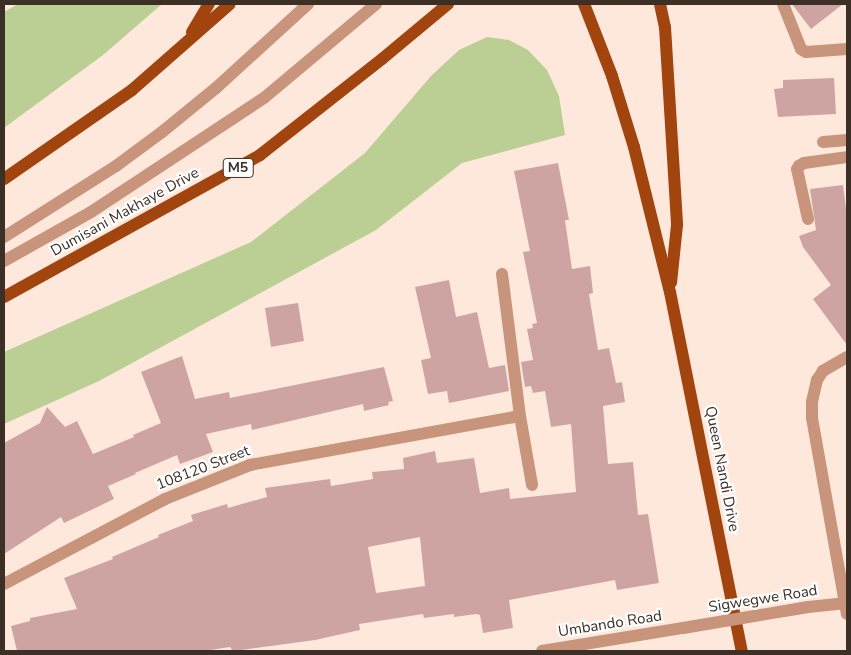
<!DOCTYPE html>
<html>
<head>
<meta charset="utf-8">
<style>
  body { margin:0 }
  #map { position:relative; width:851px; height:655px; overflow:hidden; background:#fde8db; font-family:"Nunito Sans",sans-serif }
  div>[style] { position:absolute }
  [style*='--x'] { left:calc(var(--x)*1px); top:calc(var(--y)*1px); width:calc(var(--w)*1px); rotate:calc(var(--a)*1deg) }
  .green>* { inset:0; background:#bbce93 }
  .building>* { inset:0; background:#cda4a1 }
  .minor>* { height:12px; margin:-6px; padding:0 6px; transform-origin:6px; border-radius:6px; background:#c9947c }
  .major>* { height:12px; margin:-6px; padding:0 6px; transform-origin:6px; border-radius:6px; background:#a1440e }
  .minor-bridge>* { height:12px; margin:-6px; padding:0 6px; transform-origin:6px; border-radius:6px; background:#c9947c }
  span { translate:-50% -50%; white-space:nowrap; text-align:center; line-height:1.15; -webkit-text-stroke:4.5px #fff; paint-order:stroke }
  .shield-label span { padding:1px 4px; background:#fff; border:1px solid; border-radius:4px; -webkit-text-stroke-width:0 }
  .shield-label { font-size:14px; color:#3c2f26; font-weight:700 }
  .street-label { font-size:15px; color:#3c2f26 }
  .frame { position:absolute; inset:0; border:5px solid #3c2f26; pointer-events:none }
</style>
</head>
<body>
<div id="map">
  <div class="green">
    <i style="clip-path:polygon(18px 4px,162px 4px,103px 55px,4px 128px,4px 12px)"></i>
    <i style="clip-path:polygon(487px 37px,509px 40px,528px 50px,547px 70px,559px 96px,565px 135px,462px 163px,376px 230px,99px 381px,4px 424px,4px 352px,251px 242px,365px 153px,431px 76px,459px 50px)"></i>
  </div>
  <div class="building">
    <i style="clip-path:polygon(792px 4px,843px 4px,811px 29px)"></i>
    <i style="clip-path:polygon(834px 78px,836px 114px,778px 117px,774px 89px,783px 88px,783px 80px)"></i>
    <i style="clip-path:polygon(evenodd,558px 163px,569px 220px,565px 220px,572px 269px,590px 266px,593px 293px,589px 294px,598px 350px,609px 348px,616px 383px,622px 382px,625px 402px,603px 406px,608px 464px,633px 462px,638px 515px,648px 514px,659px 583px,617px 590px,615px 580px,509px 600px,513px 628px,483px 633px,480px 615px,476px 614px,454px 617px,454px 614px,424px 618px,423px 614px,359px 624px,360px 630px,315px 640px,233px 651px,230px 647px,204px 651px,17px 651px,11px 626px,30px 621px,30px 618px,77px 609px,64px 578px,113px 559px,112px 557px,159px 537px,158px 535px,193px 521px,191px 515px,227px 504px,228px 508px,267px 497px,265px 488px,330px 479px,331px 486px,373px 479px,372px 472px,404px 469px,403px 458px,435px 451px,437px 463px,474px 458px,480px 493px,509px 488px,510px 499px,576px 492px,571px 424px,551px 427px,545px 391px,533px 393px,531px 386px,525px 387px,521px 362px,533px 360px,527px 329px,533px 328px,532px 324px,537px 323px,523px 252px,530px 251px,514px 171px,558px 163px,420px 537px,425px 586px,376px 593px,368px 547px,420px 537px)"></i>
    <i style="clip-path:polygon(843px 185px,847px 217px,847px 345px,813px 299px,831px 285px,803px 247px,799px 236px,816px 230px,810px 189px)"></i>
    <i style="clip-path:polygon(449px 280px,456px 317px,477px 312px,489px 368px,505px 365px,509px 391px,449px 403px,447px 391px,428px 394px,421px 360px,431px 358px,415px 287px)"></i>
    <i style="clip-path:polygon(298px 303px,304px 341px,271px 347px,265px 308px)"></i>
    <i style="clip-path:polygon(182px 356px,195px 399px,229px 392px,230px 398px,384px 367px,393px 401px,388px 402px,389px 405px,364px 411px,363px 404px,252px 430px,251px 424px,206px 434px,213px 452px,180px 464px,177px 455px,135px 473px,136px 474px,108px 486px,114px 499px,64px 523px,61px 517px,4px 554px,4px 443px,40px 423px,47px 407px,65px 427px,77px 421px,93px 454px,134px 437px,133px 435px,161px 423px,141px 372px)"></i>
  </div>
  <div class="minor">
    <i style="--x:783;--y:4;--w:48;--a:68.2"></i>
    <i style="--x:801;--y:49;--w:6;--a:31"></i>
    <i style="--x:806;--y:52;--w:41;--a:-4.2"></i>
    <i style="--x:823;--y:142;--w:24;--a:-5"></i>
    <i style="--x:808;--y:219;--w:51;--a:-102.4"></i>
    <i style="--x:797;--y:169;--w:4;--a:-56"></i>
    <i style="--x:799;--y:166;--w:6;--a:-31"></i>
    <i style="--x:804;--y:163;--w:43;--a:-7.9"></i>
    <i style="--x:4;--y:237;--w:133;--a:-32.4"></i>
    <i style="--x:116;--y:166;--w:57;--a:-36.5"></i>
    <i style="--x:162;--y:132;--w:70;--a:-39.2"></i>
    <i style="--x:216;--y:88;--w:125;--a:-42.4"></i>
    <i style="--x:4;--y:261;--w:100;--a:-29.4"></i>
    <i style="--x:91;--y:212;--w:207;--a:-33.4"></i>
    <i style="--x:264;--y:98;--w:146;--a:-40"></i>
    <i style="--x:502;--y:274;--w:143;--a:82.8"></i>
    <i style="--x:520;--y:416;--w:70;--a:80.1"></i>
    <i style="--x:847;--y:357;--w:28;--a:150"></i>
    <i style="--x:823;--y:371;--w:11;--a:124"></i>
    <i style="--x:817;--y:380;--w:23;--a:103"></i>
    <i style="--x:812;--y:402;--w:16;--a:90"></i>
    <i style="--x:812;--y:418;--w:199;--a:79.9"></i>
    <i style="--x:4;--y:584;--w:182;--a:-27.8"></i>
    <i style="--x:165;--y:499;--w:92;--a:-21.8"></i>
    <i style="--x:250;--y:465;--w:274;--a:-10.3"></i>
    <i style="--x:808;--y:607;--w:39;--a:-6"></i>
    <i style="--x:542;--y:651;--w:143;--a:-9.3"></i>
  </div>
  <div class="major">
    <i style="--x:584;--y:4;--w:77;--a:68.7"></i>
    <i style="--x:612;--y:76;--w:74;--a:72.8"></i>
    <i style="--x:634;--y:147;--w:149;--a:76.1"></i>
    <i style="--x:670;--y:292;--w:366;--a:78.7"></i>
    <i style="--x:660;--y:4;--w:24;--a:78"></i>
    <i style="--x:665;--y:27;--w:198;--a:86.5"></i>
    <i style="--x:677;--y:225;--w:58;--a:95.9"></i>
    <i style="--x:192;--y:32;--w:33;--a:-59"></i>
    <i style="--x:4;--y:179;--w:156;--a:-34.8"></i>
    <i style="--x:132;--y:90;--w:130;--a:-41.3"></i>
    <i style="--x:4;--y:297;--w:293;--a:-29"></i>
    <i style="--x:260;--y:155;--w:155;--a:-38.2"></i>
    <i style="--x:382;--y:59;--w:86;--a:-39.8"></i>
  </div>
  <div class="minor-bridge">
    <i style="--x:683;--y:628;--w:127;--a:-9.5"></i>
  </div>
  <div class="shield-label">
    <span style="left:238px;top:168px">M5</span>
  </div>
  <div class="street-label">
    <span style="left:125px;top:212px;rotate:-29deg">Dumisani Makhaye Drive</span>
    <span style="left:203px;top:468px;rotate:-21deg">108120 Street</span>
    <span style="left:722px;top:469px;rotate:79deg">Queen Nandi Drive</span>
    <span style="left:763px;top:599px;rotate:-9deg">Sigwegwe Road</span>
    <span style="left:610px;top:624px;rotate:-9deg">Umbando Road</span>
  </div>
  <div class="frame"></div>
</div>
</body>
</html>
